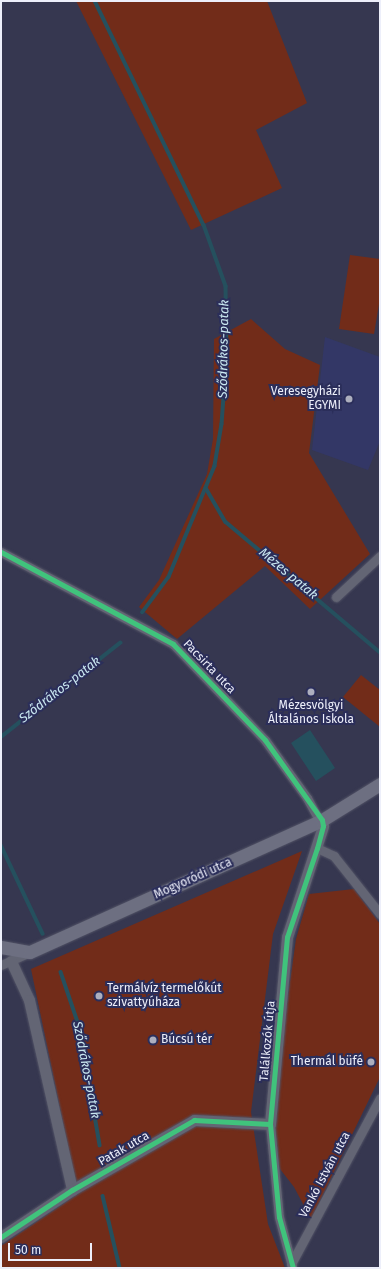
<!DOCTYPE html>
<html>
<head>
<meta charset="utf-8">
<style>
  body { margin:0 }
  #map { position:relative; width:381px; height:1269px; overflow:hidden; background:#363750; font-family:"Fira Sans",sans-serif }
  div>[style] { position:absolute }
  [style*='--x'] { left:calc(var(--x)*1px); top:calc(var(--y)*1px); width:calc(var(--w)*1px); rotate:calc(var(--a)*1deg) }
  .built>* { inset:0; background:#333766 }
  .green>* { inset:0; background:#722c19 }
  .water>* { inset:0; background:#25505e }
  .stream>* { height:3.5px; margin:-1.75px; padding:0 1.75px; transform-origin:1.75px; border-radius:1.75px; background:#25505e }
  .roads { filter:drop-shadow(0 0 1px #515265) drop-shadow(0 0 1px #515265) }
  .minor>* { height:9px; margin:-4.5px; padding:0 4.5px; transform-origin:4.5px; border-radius:4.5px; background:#636574 }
  .tertiary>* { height:11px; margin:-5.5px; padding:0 5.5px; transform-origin:5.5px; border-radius:5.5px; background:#636574 }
  .secondary>* { height:13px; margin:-6.5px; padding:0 6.5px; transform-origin:6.5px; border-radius:6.5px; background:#6d6f81 }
  .cycleway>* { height:5px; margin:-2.5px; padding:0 2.5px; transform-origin:2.5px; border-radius:2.5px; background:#40c37c }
  .dots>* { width:11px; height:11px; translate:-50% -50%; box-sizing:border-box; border:2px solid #2b2e5a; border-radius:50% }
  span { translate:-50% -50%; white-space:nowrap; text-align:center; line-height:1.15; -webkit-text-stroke:4px #2b2e5a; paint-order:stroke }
  .poi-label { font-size:12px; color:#edeffa }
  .right { translate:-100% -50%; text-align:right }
  .left { translate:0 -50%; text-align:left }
  .street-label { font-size:12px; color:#edeffa }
  .water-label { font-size:13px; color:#cae8f1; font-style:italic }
  .frame { position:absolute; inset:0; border:2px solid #edeffa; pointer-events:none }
  .scale { position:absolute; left:8px; top:1243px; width:84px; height:18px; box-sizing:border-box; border:2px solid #edeffa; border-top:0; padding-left:5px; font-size:12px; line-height:14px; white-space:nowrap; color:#edeffa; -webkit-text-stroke:3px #2b2e5a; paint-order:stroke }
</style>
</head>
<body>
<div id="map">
  <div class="built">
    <i style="clip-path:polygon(325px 337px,380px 357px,380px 441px,368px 470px,312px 450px)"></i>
  </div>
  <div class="green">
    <i style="clip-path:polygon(76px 1px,267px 1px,307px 103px,256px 130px,282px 188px,191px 230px)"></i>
    <i style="clip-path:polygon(350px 255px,380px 259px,380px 298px,374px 334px,339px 329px)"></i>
    <i style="clip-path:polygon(251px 319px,285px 349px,320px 365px,309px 453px,370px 554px,310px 609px,265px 566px,177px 639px,139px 607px,159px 580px,207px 474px,213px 439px,214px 339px)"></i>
    <i style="clip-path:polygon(361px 675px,380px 690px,380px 727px,343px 697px)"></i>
    <i style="clip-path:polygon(302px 851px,273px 934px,251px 1112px,268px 1224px,285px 1268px,1px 1268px,1px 1246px,78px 1194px,31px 969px)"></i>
    <i style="clip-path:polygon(354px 889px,380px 924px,380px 1077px,311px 1219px,294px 1187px,280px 1169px,270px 1124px,296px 939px,309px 894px)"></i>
  </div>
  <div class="water">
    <i style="clip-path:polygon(310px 730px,335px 768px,316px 781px,291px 743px)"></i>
  </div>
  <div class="stream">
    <i style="--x:95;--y:1;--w:249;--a:64.1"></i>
    <i style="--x:204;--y:225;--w:65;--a:70.2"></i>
    <i style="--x:226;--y:286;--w:70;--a:89.2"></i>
    <i style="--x:227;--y:356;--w:68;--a:94.2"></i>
    <i style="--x:222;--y:424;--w:43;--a:99.5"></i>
    <i style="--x:215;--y:466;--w:120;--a:112.5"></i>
    <i style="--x:169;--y:577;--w:44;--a:126.6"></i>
    <i style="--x:206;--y:488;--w:39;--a:60"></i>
    <i style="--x:226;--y:522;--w:202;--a:40.2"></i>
    <i style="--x:1;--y:737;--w:152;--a:-38.3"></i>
    <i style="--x:1;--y:845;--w:98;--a:64.7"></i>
    <i style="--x:61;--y:972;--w:59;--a:71.3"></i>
    <i style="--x:80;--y:1028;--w:119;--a:80.3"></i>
    <i style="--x:103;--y:1196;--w:74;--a:76.7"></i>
  </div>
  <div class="roads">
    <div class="minor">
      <i style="--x:1;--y:552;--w:195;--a:28.1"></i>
      <i style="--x:173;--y:644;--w:133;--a:46.2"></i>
      <i style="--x:265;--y:740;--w:72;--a:54.1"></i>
      <i style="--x:307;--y:798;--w:31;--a:61"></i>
      <i style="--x:336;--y:597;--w:60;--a:-43"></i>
      <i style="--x:317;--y:848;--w:19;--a:25"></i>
      <i style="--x:334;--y:856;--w:74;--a:51.6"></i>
      <i style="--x:1;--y:965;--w:32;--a:-24"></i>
      <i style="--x:270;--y:1124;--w:93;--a:84.5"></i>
      <i style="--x:279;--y:1217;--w:51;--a:75.1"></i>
      <i style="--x:291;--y:1264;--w:188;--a:-61.8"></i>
    </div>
    <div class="tertiary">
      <i style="--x:11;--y:961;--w:43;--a:65.2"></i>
      <i style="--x:29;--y:1000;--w:195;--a:77.2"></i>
      <i style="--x:1;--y:1237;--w:85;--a:-33.5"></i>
      <i style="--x:72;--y:1190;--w:141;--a:-29.8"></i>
      <i style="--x:194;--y:1120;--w:76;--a:3"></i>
      <i style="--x:270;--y:1124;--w:188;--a:-84.8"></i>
      <i style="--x:287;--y:937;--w:117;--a:-72"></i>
    </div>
    <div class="secondary">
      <i style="--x:1;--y:947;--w:29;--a:10"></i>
      <i style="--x:30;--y:952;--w:320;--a:-24.3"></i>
      <i style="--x:322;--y:820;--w:68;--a:-31.8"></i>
    </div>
  </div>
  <div class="cycleway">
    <i style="--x:1;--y:552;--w:195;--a:28.1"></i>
    <i style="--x:173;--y:644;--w:133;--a:46.2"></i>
    <i style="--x:265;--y:740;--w:98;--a:54.5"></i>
    <i style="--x:322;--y:820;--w:6;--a:81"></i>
    <i style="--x:323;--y:826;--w:23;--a:105"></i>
    <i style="--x:317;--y:848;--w:94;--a:108.6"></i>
    <i style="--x:287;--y:937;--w:188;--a:95.2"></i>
    <i style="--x:270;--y:1124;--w:93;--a:84.5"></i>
    <i style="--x:279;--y:1217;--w:53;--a:74.6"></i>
    <i style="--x:1;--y:1237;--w:85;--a:-33.5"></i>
    <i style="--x:72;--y:1190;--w:141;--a:-29.8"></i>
    <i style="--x:194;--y:1120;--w:76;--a:3"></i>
  </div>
  <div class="dots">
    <i style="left:349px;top:399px;background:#adafbe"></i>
    <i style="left:311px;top:692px;background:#adafbe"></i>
    <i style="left:99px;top:996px;background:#adafbe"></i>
    <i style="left:153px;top:1040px;background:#adafbe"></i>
    <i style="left:371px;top:1062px;background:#adafbe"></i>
  </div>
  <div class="poi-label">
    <span class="right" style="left:341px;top:399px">Veresegyházi<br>EGYMI</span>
    <span style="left:311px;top:713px">Mézesvölgyi<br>Általános Iskola</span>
    <span class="left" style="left:107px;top:996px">Termálvíz termelőkút<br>szivattyúháza</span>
    <span class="left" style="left:161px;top:1040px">Búcsú tér</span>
    <span class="right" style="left:363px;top:1062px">Thermál büfé</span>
  </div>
  <div class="street-label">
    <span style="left:209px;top:667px;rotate:46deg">Pacsirta utca</span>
    <span style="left:193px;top:879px;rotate:-24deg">Mogyoródi utca</span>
    <span style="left:268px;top:1041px;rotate:-85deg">Találkozók útja</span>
    <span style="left:124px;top:1149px;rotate:-30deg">Patak utca</span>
    <span style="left:325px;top:1175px;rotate:-62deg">Vankó István utca</span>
  </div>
  <div class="water-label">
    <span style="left:224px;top:349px;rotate:-89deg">Sződrákos-patak</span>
    <span style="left:288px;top:574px;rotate:40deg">Mézes patak</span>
    <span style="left:60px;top:690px;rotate:-38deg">Sződrákos-patak</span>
    <span style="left:86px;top:1070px;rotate:79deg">Sződrákos-patak</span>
  </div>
  <div class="frame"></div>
  <div class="scale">50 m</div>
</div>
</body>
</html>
